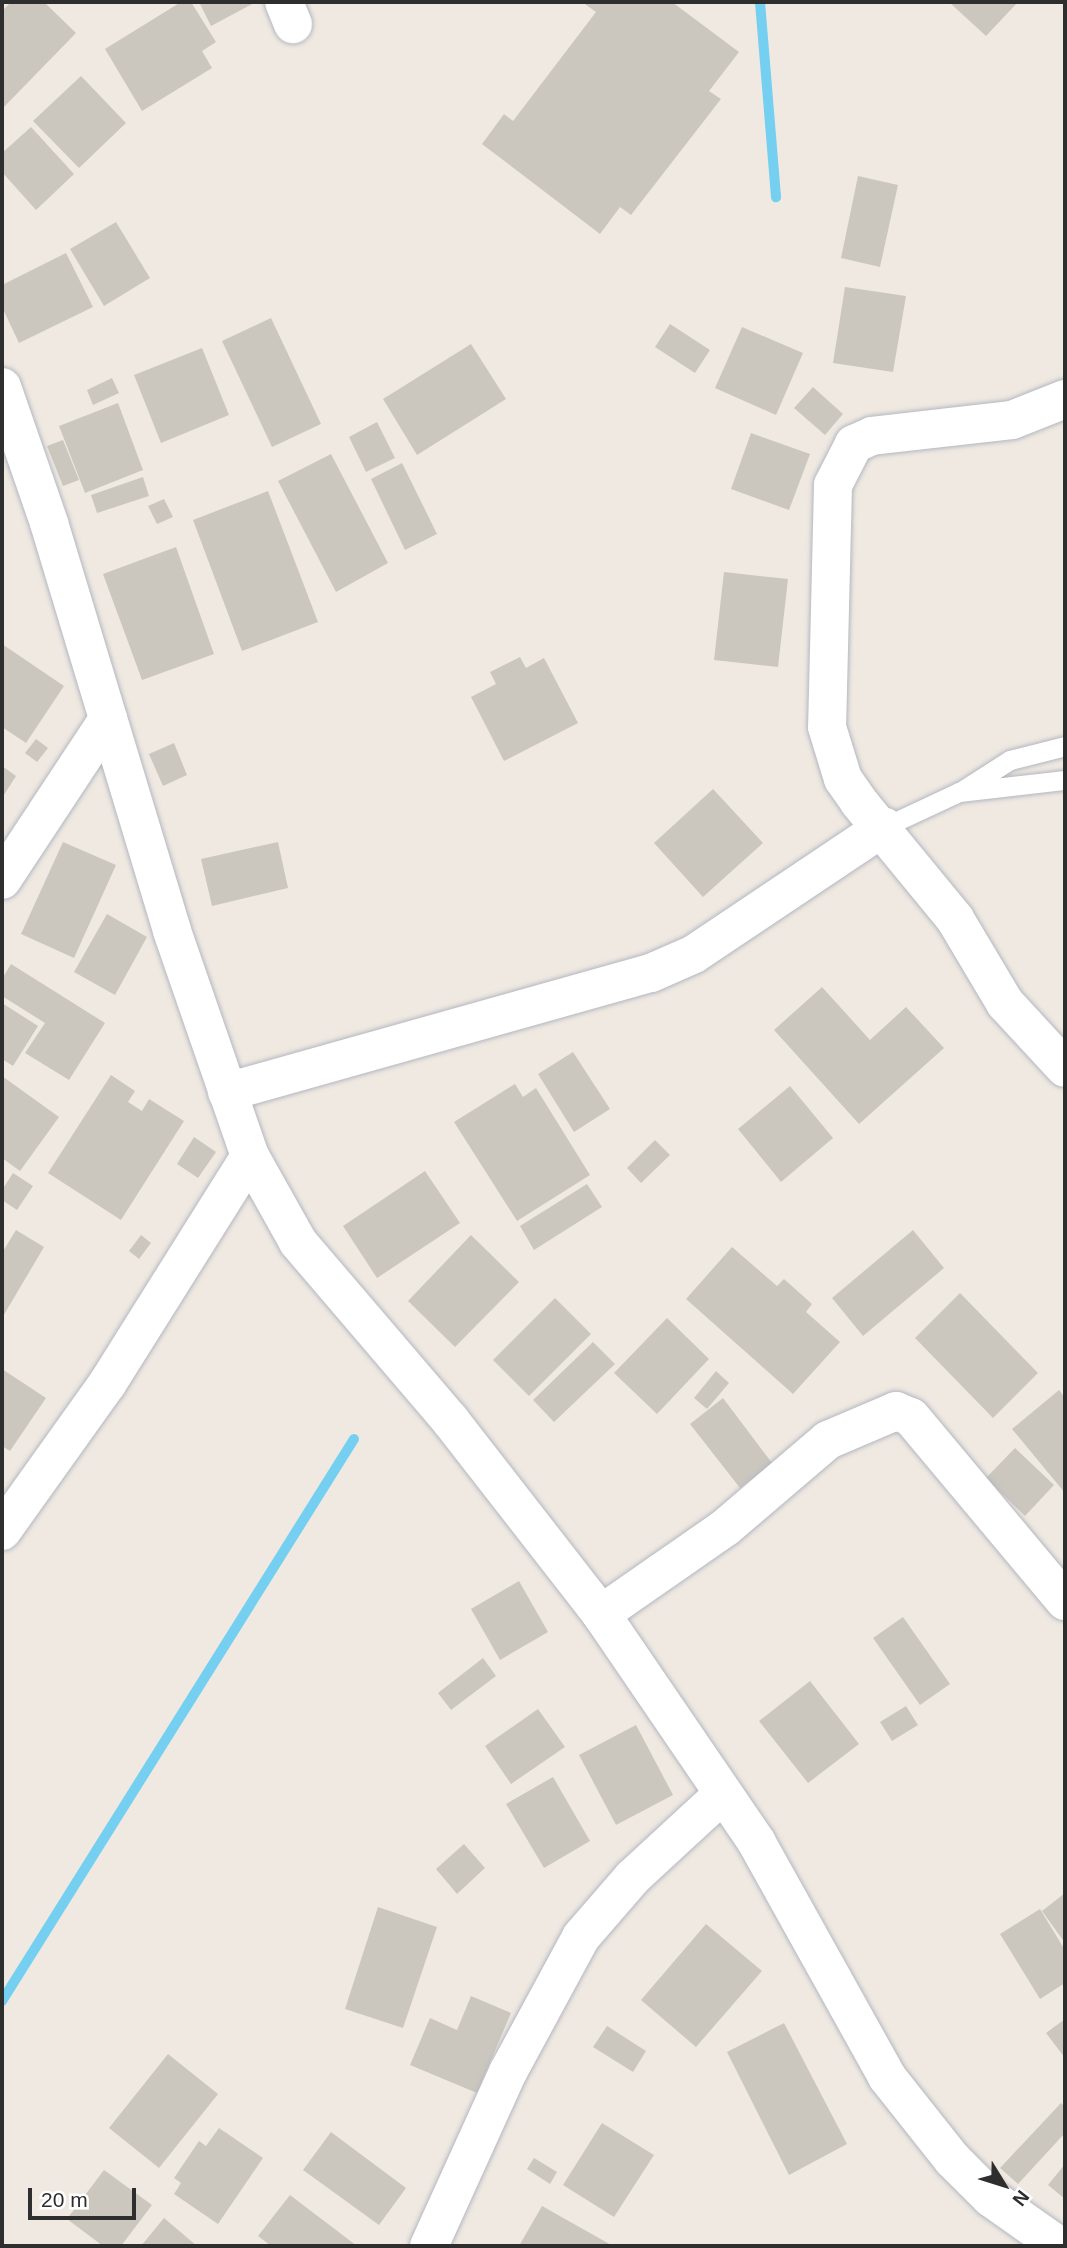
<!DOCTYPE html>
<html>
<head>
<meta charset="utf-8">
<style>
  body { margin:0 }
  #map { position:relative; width:1067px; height:2248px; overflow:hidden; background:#efe9e1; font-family:Arial,sans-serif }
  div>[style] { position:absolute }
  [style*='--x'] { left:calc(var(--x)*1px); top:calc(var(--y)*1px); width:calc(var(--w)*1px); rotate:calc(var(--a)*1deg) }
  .stream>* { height:10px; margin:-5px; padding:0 5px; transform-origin:5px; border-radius:5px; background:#75cff0 }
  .building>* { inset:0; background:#cbc7bf }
  .roads { filter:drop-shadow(0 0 2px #b4b7c1) drop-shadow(0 0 2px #b4b7c1) }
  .service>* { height:19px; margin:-9.5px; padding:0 9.5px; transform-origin:9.5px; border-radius:9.5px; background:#fff }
  .minor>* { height:38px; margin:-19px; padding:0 19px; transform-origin:19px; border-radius:19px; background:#fff }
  span { translate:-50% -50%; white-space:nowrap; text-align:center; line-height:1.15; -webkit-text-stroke:6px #fff; paint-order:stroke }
  .frame { position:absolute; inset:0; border:4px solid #2e2e2e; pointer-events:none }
  .north { position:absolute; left:969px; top:2150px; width:70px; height:70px; -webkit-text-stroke:5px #fff; paint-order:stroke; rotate:128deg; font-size:19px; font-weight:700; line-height:28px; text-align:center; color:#2e2e2e }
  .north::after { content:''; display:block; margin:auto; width:24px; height:32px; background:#2e2e2e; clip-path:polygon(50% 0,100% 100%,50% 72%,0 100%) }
  .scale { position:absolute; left:28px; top:2188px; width:108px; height:32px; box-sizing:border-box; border:4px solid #2e2e2e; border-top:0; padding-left:9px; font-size:21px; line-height:24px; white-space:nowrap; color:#2e2e2e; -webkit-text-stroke:5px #fff; paint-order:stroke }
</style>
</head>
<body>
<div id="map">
  <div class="stream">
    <i style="--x:760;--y:2;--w:196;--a:85.3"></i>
    <i style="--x:2;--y:2001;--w:663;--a:-57.94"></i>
  </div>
  <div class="building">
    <i style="clip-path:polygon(11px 2px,44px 2px,76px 33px,2px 109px,2px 11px)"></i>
    <i style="clip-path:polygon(181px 2px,191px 2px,216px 42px,202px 51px,212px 68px,142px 111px,105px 49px)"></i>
    <i style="clip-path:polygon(199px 2px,256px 2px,211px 26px)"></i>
    <i style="clip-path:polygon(582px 2px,672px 2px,739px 52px,709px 91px,721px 99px,631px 215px,620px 207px,600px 234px,482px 144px,504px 114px,513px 121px,596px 12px)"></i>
    <i style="clip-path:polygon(949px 2px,1018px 2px,986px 36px)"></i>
    <i style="clip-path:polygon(81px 76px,126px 123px,79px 168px,33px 121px)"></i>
    <i style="clip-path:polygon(31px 127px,74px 174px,36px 210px,2px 172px,2px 153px)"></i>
    <i style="clip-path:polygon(858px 176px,898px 185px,880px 267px,841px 258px)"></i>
    <i style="clip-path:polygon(116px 222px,150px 278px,104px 306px,70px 249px)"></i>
    <i style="clip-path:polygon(66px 253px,93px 307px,19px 343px,2px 307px,2px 285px)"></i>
    <i style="clip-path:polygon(845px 287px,906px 296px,893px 372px,833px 363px)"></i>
    <i style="clip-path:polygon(271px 318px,321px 424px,272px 447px,222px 341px)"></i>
    <i style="clip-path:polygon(670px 324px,710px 350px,695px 373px,655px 347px)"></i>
    <i style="clip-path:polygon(742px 327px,803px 353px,776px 415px,715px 388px)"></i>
    <i style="clip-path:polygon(471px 344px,506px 399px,417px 455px,383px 399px)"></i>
    <i style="clip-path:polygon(202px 348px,229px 415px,161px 443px,134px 375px)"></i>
    <i style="clip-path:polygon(112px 378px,119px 393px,93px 405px,87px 390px)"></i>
    <i style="clip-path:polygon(813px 387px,843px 414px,825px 435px,794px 408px)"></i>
    <i style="clip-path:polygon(118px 403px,143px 470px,85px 493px,59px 426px)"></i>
    <i style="clip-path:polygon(377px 422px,395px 458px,366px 472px,349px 437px)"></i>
    <i style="clip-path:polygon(751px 433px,810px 454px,789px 510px,731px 489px)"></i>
    <i style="clip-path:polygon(63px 440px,79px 480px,63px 486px,47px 446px)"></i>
    <i style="clip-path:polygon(331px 454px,388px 563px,336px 592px,278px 481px)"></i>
    <i style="clip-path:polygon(402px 463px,437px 534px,405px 550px,371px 479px)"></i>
    <i style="clip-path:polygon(143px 477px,149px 496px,97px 513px,91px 495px)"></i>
    <i style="clip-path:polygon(268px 491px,318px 622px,242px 651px,193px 520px)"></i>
    <i style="clip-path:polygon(164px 499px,173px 517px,157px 524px,148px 506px)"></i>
    <i style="clip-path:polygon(176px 547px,214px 654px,142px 680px,103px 574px)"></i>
    <i style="clip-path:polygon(724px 572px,788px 579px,778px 667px,714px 660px)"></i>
    <i style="clip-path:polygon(2px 644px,64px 686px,26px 743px,2px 727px)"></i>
    <i style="clip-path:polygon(520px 657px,526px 668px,544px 658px,578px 723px,504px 761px,471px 697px,496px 684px,490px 672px)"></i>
    <i style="clip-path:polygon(36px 739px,48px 748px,37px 762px,25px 753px)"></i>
    <i style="clip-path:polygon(174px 743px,187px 775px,163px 786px,149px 754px)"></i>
    <i style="clip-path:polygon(2px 766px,16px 776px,2px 798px)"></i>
    <i style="clip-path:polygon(713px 789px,763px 843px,703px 897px,654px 843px)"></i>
    <i style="clip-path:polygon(63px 842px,116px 865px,74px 958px,21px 934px)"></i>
    <i style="clip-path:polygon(278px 842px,288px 888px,212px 906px,201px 859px)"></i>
    <i style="clip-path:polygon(107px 914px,147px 937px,115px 995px,74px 972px)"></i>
    <i style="clip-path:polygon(11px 964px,105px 1023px,69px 1080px,25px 1053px,45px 1023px,2px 996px,2px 979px)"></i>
    <i style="clip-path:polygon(822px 987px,870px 1040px,906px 1007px,944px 1048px,859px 1124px,774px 1030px)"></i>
    <i style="clip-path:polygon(2px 1003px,38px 1026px,13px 1066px,2px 1059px)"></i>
    <i style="clip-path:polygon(573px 1052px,610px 1109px,574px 1132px,538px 1074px)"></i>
    <i style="clip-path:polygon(111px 1075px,135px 1091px,128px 1102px,142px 1111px,149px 1099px,184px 1121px,121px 1220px,48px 1173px)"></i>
    <i style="clip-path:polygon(2px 1076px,59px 1117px,20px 1171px,2px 1158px)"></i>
    <i style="clip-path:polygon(515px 1084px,523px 1097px,536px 1088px,590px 1175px,517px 1221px,454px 1122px)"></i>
    <i style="clip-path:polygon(790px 1086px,833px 1138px,781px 1182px,738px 1129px)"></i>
    <i style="clip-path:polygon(194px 1137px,216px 1152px,198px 1178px,177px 1164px)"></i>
    <i style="clip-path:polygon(655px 1140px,670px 1155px,641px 1183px,627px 1168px)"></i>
    <i style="clip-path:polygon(425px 1171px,460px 1223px,377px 1278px,343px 1226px)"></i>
    <i style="clip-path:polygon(13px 1173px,33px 1186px,17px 1210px,2px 1200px,2px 1190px)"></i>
    <i style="clip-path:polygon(587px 1184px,602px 1207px,534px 1250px,520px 1226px)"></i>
    <i style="clip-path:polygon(16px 1230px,44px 1247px,2px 1318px,2px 1253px)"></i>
    <i style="clip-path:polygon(913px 1230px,944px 1268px,863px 1336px,832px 1298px)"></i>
    <i style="clip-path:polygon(141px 1235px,151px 1243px,139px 1259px,129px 1251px)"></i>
    <i style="clip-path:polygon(471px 1235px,519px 1282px,455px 1347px,408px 1301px)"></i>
    <i style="clip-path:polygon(732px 1247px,777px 1286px,784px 1279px,812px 1304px,806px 1312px,840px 1342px,793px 1394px,686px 1299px)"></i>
    <i style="clip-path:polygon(960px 1293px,1038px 1373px,993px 1418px,915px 1338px)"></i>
    <i style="clip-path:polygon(555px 1298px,591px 1334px,529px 1396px,493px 1360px)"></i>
    <i style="clip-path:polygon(667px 1318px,709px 1359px,657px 1414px,614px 1373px)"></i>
    <i style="clip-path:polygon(593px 1342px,615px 1364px,554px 1422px,533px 1400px)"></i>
    <i style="clip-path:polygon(2px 1369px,46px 1398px,10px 1451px,2px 1446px)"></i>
    <i style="clip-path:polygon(716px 1371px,729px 1383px,707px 1409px,694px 1398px)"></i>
    <i style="clip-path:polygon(1059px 1390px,1065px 1398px,1065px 1493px,1012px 1429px)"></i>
    <i style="clip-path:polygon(723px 1398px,772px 1463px,740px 1488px,690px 1424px)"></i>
    <i style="clip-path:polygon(1015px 1448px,1054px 1485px,1025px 1516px,986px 1478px)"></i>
    <i style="clip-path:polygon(519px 1581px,548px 1632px,500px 1660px,471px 1609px)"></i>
    <i style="clip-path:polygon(903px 1617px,950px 1684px,920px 1705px,873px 1638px)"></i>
    <i style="clip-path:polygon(483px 1658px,496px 1676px,451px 1710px,438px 1693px)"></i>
    <i style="clip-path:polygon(810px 1681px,859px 1744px,808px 1783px,759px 1721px)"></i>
    <i style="clip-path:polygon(906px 1706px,918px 1725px,892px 1741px,880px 1722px)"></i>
    <i style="clip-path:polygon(538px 1709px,565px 1747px,511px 1784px,485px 1746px)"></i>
    <i style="clip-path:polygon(636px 1725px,673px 1795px,616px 1825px,579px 1755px)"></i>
    <i style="clip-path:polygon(553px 1777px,590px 1841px,544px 1868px,506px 1804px)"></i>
    <i style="clip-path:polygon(464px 1844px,485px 1868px,457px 1894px,436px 1869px)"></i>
    <i style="clip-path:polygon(1065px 1893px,1065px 1943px,1042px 1911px)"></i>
    <i style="clip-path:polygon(378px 1907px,437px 1927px,403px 2028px,345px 2009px)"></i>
    <i style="clip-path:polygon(1040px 1909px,1065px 1950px,1065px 1983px,1040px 1999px,1000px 1934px)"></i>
    <i style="clip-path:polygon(706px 1924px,762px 1971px,696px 2047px,641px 2000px)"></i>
    <i style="clip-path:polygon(471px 1996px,511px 2013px,477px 2093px,410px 2065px,430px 2018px,457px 2030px)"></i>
    <i style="clip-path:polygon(1065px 2019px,1065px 2058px,1046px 2033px)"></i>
    <i style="clip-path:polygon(784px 2023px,847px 2144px,789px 2175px,727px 2052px)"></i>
    <i style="clip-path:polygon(607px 2026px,646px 2051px,633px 2072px,593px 2047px)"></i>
    <i style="clip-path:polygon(168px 2054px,218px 2094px,159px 2168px,109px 2128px)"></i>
    <i style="clip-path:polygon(1061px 2103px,1065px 2107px,1065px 2133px,1018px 2184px,1000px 2168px)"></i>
    <i style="clip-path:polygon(602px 2123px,654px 2155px,614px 2217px,563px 2185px)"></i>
    <i style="clip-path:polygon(219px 2128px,263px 2158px,218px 2224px,174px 2194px,181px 2183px,174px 2178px,199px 2141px,206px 2146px)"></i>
    <i style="clip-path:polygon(331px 2132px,406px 2188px,379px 2225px,303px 2170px)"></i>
    <i style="clip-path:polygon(534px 2158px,557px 2172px,550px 2184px,527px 2169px)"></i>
    <i style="clip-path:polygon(1065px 2164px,1065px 2199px,1048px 2185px)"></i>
    <i style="clip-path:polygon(104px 2170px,152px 2205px,121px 2246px,103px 2246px,67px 2219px)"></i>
    <i style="clip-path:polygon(290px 2195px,357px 2246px,271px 2246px,258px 2236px)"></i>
    <i style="clip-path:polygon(542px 2206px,613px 2246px,519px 2246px)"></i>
    <i style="clip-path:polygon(164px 2218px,197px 2246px,141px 2246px)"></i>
  </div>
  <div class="roads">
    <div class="service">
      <i style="--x:963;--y:790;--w:56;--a:-32.6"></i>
      <i style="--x:1010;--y:760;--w:57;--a:-14.3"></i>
      <i style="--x:884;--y:827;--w:83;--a:-25"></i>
      <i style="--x:959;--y:792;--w:107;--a:-6.5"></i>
    </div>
    <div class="minor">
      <i style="--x:284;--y:2;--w:24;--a:68"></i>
      <i style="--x:2;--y:387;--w:144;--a:70.9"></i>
      <i style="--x:49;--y:523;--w:426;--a:73.2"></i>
      <i style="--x:172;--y:931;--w:238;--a:70.9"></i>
      <i style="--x:250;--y:1156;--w:98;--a:60.8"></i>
      <i style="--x:298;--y:1242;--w:234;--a:49.5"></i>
      <i style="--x:450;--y:1420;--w:246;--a:52.1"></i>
      <i style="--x:601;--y:1614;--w:277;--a:55.7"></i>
      <i style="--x:757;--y:1843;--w:268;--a:60.9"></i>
      <i style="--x:887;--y:2077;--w:105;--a:51.6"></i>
      <i style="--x:952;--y:2159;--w:55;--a:45"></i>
      <i style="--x:991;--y:2198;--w:83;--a:35.2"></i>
      <i style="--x:1065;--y:399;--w:57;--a:158.4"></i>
      <i style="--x:1012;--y:420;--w:141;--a:173.5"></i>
      <i style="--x:872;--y:436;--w:20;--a:156"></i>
      <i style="--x:854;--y:444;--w:46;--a:117.1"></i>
      <i style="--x:833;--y:485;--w:242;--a:91.4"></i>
      <i style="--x:827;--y:727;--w:54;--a:72.9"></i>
      <i style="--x:843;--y:779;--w:28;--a:55"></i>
      <i style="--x:859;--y:802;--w:151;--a:50.6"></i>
      <i style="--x:955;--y:919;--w:98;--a:59.2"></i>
      <i style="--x:1005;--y:1003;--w:88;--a:47.3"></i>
      <i style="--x:2;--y:880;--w:193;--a:-56.6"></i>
      <i style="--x:227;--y:1092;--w:440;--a:-15.7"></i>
      <i style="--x:651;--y:973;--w:47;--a:-23.8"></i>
      <i style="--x:694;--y:954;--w:229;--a:-33.8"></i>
      <i style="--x:2;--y:1531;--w:181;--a:-54.5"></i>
      <i style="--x:107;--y:1384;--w:269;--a:-57.9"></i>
      <i style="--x:601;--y:1614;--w:152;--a:-34.8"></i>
      <i style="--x:726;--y:1527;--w:134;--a:-40.5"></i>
      <i style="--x:828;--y:1440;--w:74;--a:-23.1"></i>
      <i style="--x:896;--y:1411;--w:16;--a:22"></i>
      <i style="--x:911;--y:1417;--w:240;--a:50.1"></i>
      <i style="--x:429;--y:2246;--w:191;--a:-65.6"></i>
      <i style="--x:508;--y:2072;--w:153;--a:-61.6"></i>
      <i style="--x:581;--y:1937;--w:79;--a:-49.1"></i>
      <i style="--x:633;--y:1877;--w:122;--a:-42.7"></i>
    </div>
  </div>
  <div class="frame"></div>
  <div class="north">N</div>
  <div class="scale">20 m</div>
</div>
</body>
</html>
